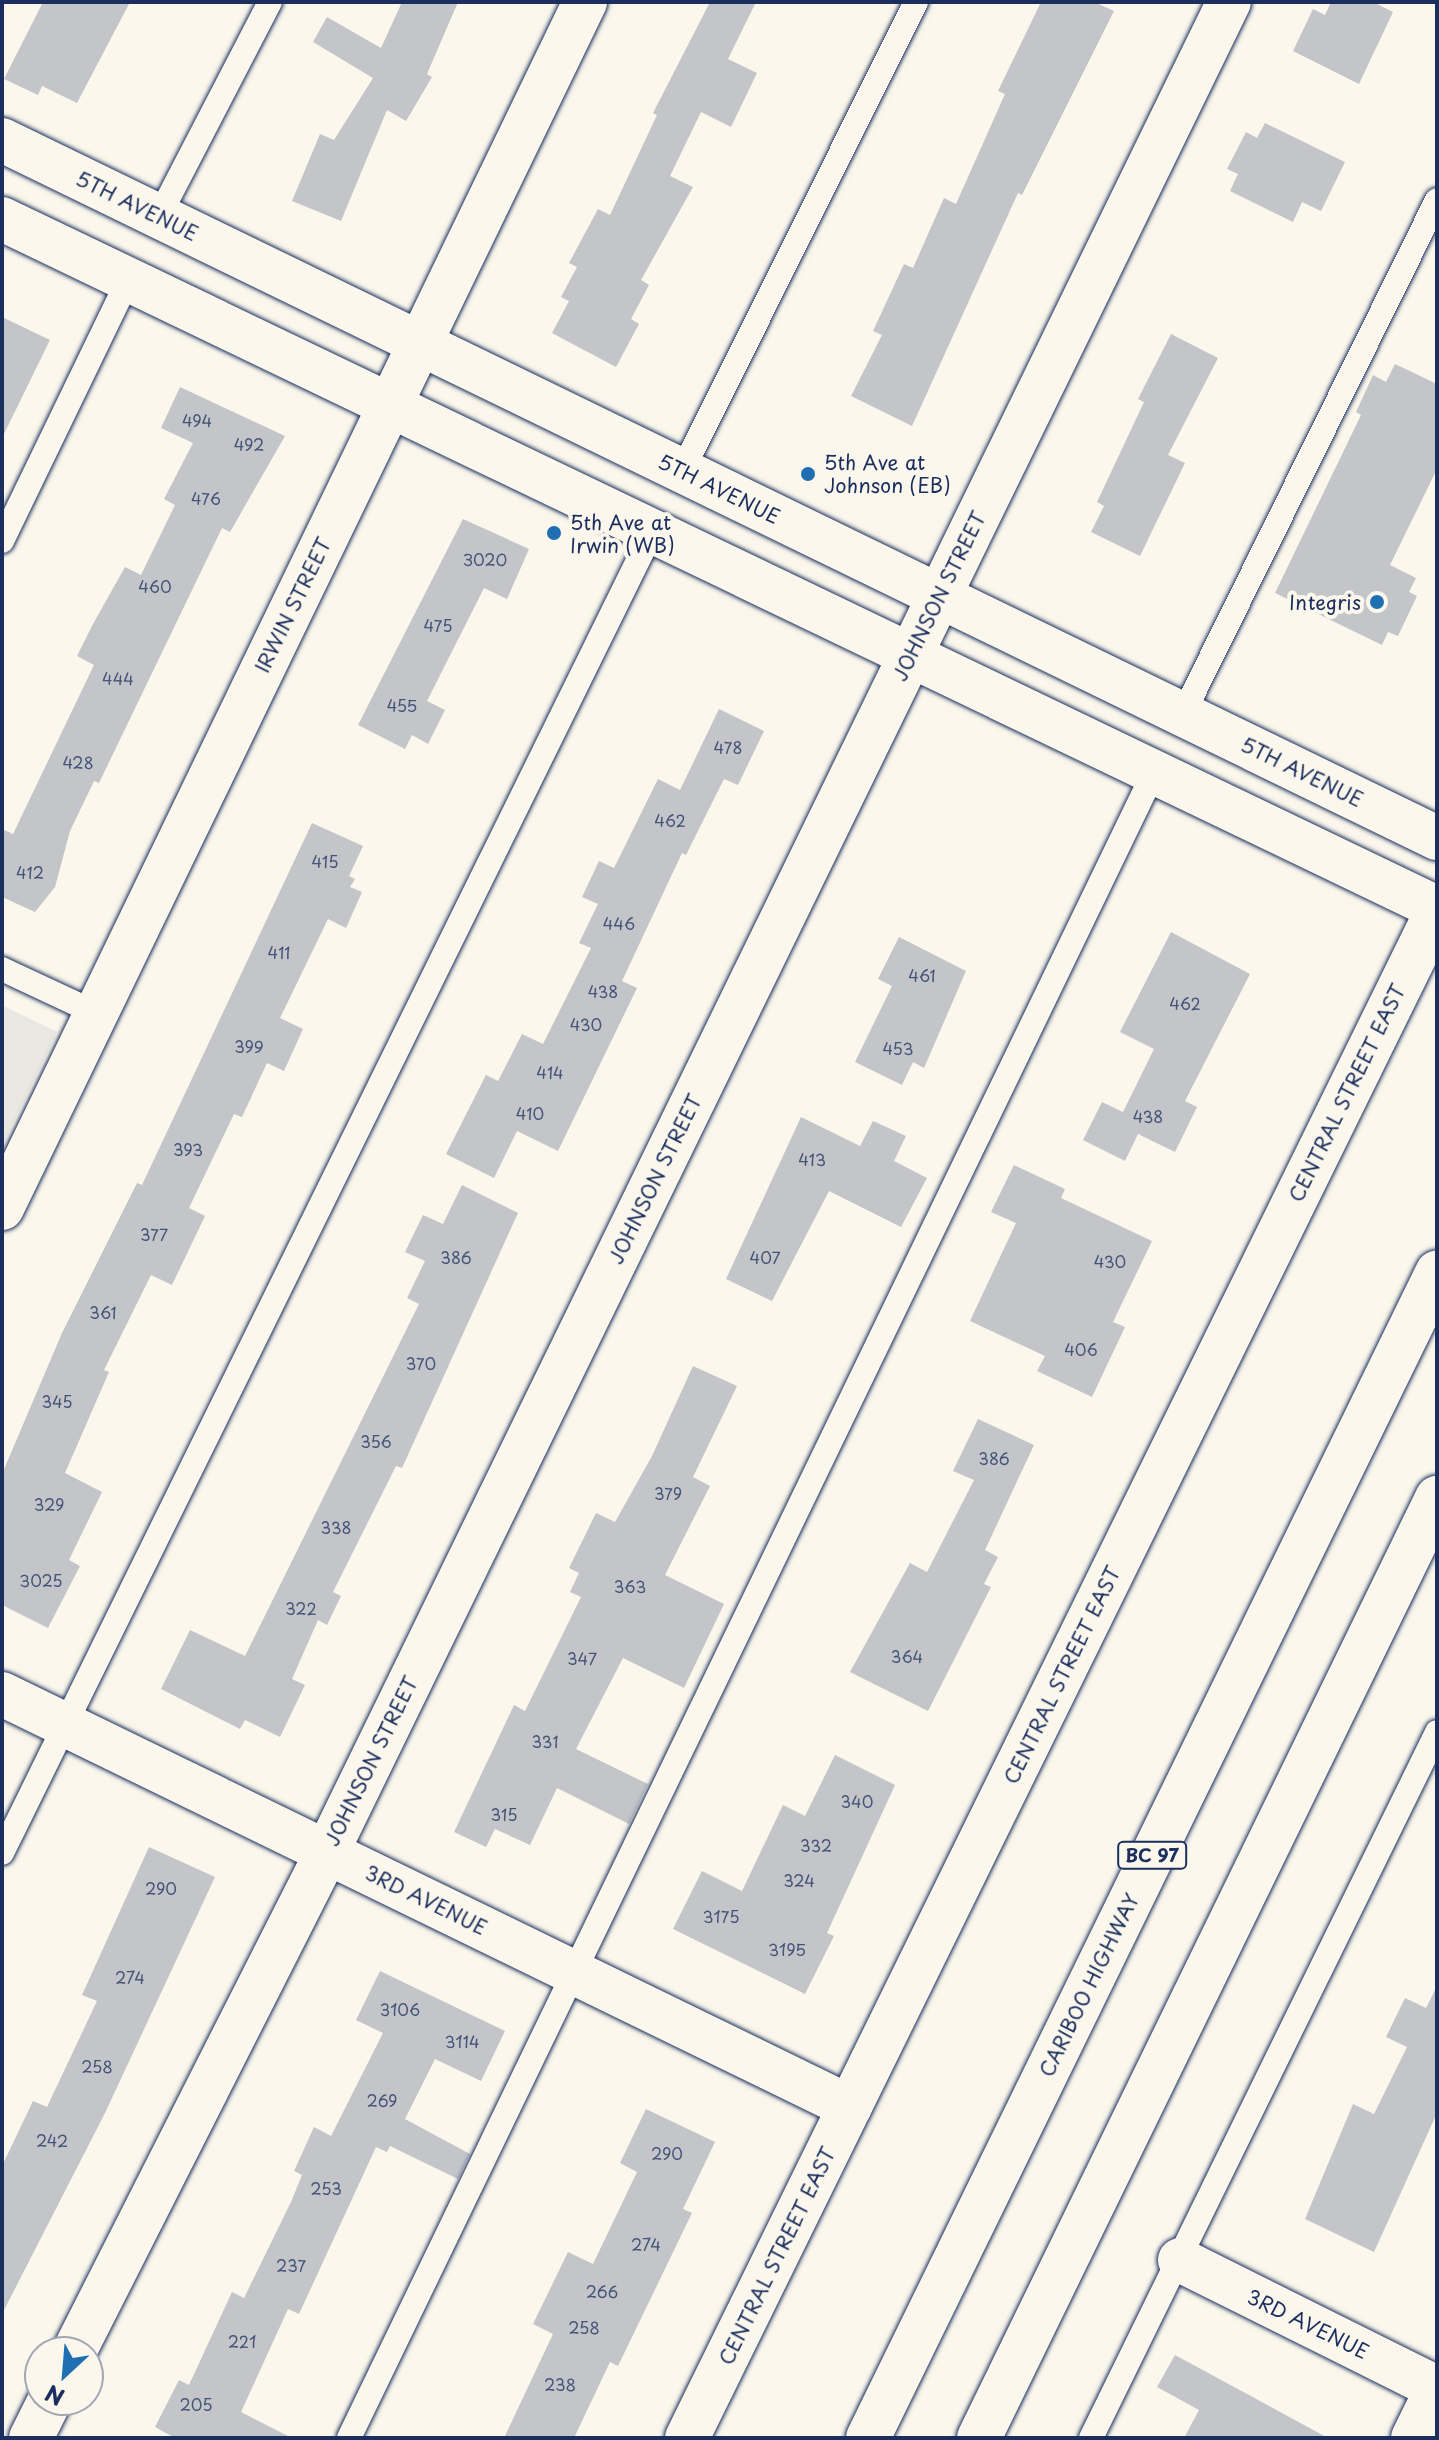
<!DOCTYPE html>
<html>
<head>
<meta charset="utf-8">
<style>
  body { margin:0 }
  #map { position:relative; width:1439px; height:2440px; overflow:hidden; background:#fbf7ec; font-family:"Playpen Sans",sans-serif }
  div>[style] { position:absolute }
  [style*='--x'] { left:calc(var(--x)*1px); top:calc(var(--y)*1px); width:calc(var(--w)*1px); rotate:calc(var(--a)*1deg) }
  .built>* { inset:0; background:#eae8e2 }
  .building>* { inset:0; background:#c3c5c9 }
  .roads { filter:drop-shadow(0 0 2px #1b2f5e) drop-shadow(0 0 2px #1b2f5e) }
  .lane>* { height:24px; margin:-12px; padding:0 12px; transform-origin:12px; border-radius:12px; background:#fbf7ec }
  .street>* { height:44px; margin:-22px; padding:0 22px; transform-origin:22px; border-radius:22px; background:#fbf7ec }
  .secondary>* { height:44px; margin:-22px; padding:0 22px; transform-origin:22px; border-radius:22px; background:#fbf7ec }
  .highway>* { height:44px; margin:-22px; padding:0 22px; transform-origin:22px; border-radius:22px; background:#fbf7ec }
  .dots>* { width:22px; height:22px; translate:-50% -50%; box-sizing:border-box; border:4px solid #fbf7ec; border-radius:50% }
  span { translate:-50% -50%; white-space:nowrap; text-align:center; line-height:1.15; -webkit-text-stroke:8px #fbf7ec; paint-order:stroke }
  .number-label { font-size:16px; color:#455479 }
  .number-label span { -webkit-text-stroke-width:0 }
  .shield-label span { padding:2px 6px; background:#fbf7ec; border:2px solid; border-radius:6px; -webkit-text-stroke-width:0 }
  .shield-label { font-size:18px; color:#1b2f5e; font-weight:700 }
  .street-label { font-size:20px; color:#1b2f5e }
  .poi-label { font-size:20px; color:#1b2f5e }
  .left { translate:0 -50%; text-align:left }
  .right { translate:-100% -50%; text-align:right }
  .frame { position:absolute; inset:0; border:4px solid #1b2f5e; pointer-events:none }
  .north { position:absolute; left:24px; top:2336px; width:80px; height:80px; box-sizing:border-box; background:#fbf7ec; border:2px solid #a1a7b3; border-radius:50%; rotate:206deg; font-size:22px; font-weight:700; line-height:32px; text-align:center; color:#1b2f5e }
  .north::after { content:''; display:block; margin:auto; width:28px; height:36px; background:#1f6fb2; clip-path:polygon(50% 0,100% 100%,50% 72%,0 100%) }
</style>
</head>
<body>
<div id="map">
  <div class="built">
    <i style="clip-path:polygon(2px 1005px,57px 1032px,2px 1146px)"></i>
  </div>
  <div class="building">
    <i style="clip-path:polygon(43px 2px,130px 2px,77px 103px,42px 86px,38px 95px,4px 79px)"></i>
    <i style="clip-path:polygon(402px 2px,458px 2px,427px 74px,432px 77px,406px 121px,387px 110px,341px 221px,292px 201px,320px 134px,334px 140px,373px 78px,313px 42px,327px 17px,381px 48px)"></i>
    <i style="clip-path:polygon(710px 2px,756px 2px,728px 59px,757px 73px,731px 127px,701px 112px,670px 176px,693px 187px,641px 280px,649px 285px,631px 319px,639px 324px,616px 367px,552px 333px,569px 301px,561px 297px,577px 267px,569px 263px,598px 209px,610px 215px,657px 115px,653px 113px)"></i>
    <i style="clip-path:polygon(1041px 2px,1094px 2px,1114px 11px,1022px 195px,1018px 193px,912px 426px,851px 396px,882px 335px,873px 331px,904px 264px,913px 268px,944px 198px,956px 204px,1005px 94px,998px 91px)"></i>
    <i style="clip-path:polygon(1331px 2px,1373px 2px,1393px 12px,1359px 84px,1293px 51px,1313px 9px,1325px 15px)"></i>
    <i style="clip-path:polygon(1265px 123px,1345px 162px,1321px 211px,1302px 202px,1293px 222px,1230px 191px,1238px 174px,1227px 169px,1246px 132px,1257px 138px)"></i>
    <i style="clip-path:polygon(2px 317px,50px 340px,2px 438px)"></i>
    <i style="clip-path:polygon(1171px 334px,1218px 358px,1168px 455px,1185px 463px,1140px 556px,1091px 532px,1104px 506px,1097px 502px,1144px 402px,1138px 399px)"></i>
    <i style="clip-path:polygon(1395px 364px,1437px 384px,1437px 469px,1390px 565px,1416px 578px,1409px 592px,1417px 596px,1398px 636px,1388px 632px,1382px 645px,1275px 593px,1361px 415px,1356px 412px,1373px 375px,1386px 382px)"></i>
    <i style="clip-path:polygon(180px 387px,285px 436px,230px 532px,222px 528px,99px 783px,94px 781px,70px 831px,55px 887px,35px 912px,2px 897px,2px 829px,13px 834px,94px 665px,77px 656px,93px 624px,125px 567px,141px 575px,175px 505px,164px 499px,193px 443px,161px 428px)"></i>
    <i style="clip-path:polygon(463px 519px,529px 549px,507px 599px,484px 588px,427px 701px,445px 710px,428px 744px,412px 735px,405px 749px,358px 725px)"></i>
    <i style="clip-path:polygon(719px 709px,764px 731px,738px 785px,724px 779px,686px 855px,682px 853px,622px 981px,637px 988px,558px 1151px,517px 1131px,494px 1178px,446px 1154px,486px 1075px,498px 1081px,522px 1034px,543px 1044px,591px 948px,579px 943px,598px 904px,582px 897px,599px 861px,614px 868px,658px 779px,680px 790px)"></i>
    <i style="clip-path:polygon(312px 823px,363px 846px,349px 876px,355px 879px,350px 887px,362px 892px,346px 928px,328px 919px,280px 1018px,303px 1029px,284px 1071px,267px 1063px,242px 1117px,234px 1114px,189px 1208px,205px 1216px,172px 1285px,151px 1275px,104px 1370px,109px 1372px,65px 1473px,102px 1492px,69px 1560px,80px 1566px,48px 1628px,2px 1605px,2px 1474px,62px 1333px,137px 1183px,142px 1185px)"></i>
    <i style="clip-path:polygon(1171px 932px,1250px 974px,1185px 1101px,1197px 1107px,1175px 1152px,1138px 1134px,1125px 1161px,1083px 1140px,1102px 1102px,1123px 1112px,1154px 1049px,1120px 1032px)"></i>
    <i style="clip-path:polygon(899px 937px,966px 971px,924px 1068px,913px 1062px,902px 1085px,855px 1062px,892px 986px,878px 979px)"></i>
    <i style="clip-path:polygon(801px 1117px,860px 1146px,873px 1121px,906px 1136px,894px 1161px,927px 1178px,901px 1227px,829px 1191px,772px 1301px,726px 1279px)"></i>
    <i style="clip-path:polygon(1014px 1165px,1065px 1189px,1061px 1198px,1152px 1241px,1113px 1322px,1125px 1327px,1092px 1397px,1037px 1371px,1045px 1356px,970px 1321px,1016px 1223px,991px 1212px)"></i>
    <i style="clip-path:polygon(462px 1185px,518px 1213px,402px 1468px,396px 1466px,333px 1592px,341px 1596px,327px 1625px,318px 1620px,292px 1679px,305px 1685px,280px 1737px,245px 1720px,240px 1729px,161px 1689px,190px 1630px,245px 1656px,419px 1304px,407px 1298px,425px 1261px,405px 1252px,423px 1215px,443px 1224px)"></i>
    <i style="clip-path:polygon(693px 1366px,737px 1386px,693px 1477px,710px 1486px,665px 1575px,724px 1604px,684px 1688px,623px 1658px,576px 1749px,648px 1784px,629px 1824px,557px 1788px,530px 1845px,495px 1829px,486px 1847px,454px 1832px,514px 1705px,525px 1711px,581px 1597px,570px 1592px,579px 1573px,569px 1568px,596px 1513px,615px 1522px,652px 1456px)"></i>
    <i style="clip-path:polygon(978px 1419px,1034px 1445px,985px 1550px,998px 1557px,984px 1584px,991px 1587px,928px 1711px,850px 1672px,910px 1563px,927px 1572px,974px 1480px,953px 1471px)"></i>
    <i style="clip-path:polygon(835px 1755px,895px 1785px,827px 1933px,834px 1936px,805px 1994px,673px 1929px,702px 1871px,742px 1891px,783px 1805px,805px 1816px)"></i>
    <i style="clip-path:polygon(149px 1847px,215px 1877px,105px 2113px,2px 2314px,2px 2166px,33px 2101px,47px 2107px,97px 2001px,82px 1995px)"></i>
    <i style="clip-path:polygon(380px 1971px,505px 2031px,481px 2081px,435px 2059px,405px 2119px,470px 2154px,458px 2179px,390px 2146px,387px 2152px,376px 2147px,299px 2314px,288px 2309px,241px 2412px,292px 2438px,175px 2438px,155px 2427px,179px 2380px,189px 2385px,232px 2292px,244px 2298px,291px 2202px,302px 2175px,294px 2171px,314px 2127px,331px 2136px,383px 2033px,356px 2020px)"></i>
    <i style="clip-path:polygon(1437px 1986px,1437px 2113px,1374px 2252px,1305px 2219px,1353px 2104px,1374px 2114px,1407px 2047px,1386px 2037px,1405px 1998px,1426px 2008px)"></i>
    <i style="clip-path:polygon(646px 2109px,715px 2142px,683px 2209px,692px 2213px,618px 2366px,610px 2362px,574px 2438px,504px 2438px,553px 2334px,533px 2324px,568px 2252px,593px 2264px,637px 2172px,620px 2163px)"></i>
    <i style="clip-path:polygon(1175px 2355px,1328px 2438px,1184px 2438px,1199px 2410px,1157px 2387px)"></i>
  </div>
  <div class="roads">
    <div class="lane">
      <i style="--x:159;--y:216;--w:241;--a:-62.6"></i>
      <i style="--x:682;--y:471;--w:524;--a:-63.48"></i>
      <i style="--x:2;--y:541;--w:290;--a:-64.2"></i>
      <i style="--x:1183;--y:714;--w:573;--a:-63.7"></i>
      <i style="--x:2;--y:969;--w:104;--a:25.1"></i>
      <i style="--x:2;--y:1853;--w:1472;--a:-63.8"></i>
      <i style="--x:349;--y:2438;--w:1850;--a:-64.21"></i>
      <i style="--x:1091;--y:2438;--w:786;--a:-63.89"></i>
    </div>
    <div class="street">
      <i style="--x:2;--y:1208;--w:1340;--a:-64.2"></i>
      <i style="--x:2;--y:1694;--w:943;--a:25.97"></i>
      <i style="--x:1180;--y:2260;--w:287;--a:26.5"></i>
      <i style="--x:74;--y:2352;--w:560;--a:-63.16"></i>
      <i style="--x:327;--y:1852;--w:2058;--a:-64.01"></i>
      <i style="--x:31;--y:2438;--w:42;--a:-63.4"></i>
      <i style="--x:687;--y:2438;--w:1701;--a:-63.84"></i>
      <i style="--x:1413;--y:2438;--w:55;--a:-63.9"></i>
    </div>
    <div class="secondary">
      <i style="--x:2;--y:140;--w:1596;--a:25.94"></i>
      <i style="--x:2;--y:219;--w:1592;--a:25.65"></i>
    </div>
    <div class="highway">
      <i style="--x:868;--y:2438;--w:1297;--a:-63.97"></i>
      <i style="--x:979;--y:2438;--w:1046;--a:-64.02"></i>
    </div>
  </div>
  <div class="dots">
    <i style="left:808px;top:474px;background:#1f6fb2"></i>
    <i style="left:554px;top:533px;background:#1f6fb2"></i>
    <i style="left:1377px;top:602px;background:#1f6fb2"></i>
  </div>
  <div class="number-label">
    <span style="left:197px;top:420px">494</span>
    <span style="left:249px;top:444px">492</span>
    <span style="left:206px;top:498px">476</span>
    <span style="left:485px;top:559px">3020</span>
    <span style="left:155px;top:586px">460</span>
    <span style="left:438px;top:625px">475</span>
    <span style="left:118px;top:678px">444</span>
    <span style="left:402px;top:705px">455</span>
    <span style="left:728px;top:747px">478</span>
    <span style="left:78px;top:762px">428</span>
    <span style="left:670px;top:820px">462</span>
    <span style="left:325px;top:861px">415</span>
    <span style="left:30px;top:872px">412</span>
    <span style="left:619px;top:923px">446</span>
    <span style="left:279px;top:952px">411</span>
    <span style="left:922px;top:975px">461</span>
    <span style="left:603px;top:991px">438</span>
    <span style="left:1185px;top:1003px">462</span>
    <span style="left:586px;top:1024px">430</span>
    <span style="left:249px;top:1046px">399</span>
    <span style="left:898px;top:1048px">453</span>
    <span style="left:550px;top:1072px">414</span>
    <span style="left:530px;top:1113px">410</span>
    <span style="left:1148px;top:1116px">438</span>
    <span style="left:188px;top:1149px">393</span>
    <span style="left:812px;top:1159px">413</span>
    <span style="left:154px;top:1234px">377</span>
    <span style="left:456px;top:1257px">386</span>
    <span style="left:765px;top:1257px">407</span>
    <span style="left:1110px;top:1261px">430</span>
    <span style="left:103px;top:1312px">361</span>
    <span style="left:1081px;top:1349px">406</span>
    <span style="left:421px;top:1363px">370</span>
    <span style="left:57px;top:1401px">345</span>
    <span style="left:376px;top:1441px">356</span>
    <span style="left:994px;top:1458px">386</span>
    <span style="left:668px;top:1493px">379</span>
    <span style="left:49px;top:1504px">329</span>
    <span style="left:336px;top:1527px">338</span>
    <span style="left:41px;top:1580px">3025</span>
    <span style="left:630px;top:1586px">363</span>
    <span style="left:301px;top:1608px">322</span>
    <span style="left:907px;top:1656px">364</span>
    <span style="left:582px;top:1658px">347</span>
    <span style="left:545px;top:1741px">331</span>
    <span style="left:857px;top:1801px">340</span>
    <span style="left:504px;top:1814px">315</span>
    <span style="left:816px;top:1845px">332</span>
    <span style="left:799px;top:1880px">324</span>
    <span style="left:161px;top:1888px">290</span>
    <span style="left:721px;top:1916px">3175</span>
    <span style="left:787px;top:1949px">3195</span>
    <span style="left:130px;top:1977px">274</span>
    <span style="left:400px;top:2009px">3106</span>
    <span style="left:462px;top:2041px">3114</span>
    <span style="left:97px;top:2066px">258</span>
    <span style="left:382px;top:2100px">269</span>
    <span style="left:52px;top:2140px">242</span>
    <span style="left:667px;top:2153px">290</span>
    <span style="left:326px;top:2188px">253</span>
    <span style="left:646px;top:2244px">274</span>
    <span style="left:291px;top:2265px">237</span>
    <span style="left:602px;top:2291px">266</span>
    <span style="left:584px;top:2327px">258</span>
    <span style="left:242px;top:2341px">221</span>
    <span style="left:560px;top:2384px">238</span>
    <span style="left:196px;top:2404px">205</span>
  </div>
  <div class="shield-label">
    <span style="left:1152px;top:1855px">BC 97</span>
  </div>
  <div class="street-label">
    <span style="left:137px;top:206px;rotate:26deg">5TH AVENUE</span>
    <span style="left:719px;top:489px;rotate:26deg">5TH AVENUE</span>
    <span style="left:939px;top:596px;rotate:-64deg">JOHNSON STREET</span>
    <span style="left:293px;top:605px;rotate:-64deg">IRWIN STREET</span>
    <span style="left:1302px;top:772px;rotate:26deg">5TH AVENUE</span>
    <span style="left:1347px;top:1093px;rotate:-64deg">CENTRAL STREET EAST</span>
    <span style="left:655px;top:1179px;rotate:-64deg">JOHNSON STREET</span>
    <span style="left:1062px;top:1675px;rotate:-64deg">CENTRAL STREET EAST</span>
    <span style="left:371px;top:1761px;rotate:-64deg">JOHNSON STREET</span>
    <span style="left:426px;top:1900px;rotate:26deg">3RD AVENUE</span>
    <span style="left:1089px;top:1985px;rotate:-64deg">CARIBOO HIGHWAY</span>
    <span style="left:777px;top:2256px;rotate:-64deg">CENTRAL STREET EAST</span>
    <span style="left:1308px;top:2324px;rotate:26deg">3RD AVENUE</span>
  </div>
  <div class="poi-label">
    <span class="left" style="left:824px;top:474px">5th Ave at<br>Johnson (EB)</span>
    <span class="left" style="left:570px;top:534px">5th Ave at<br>Irwin (WB)</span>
    <span class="right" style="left:1361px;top:602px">Integris</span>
  </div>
  <div class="frame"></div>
  <div class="north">N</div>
</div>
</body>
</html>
